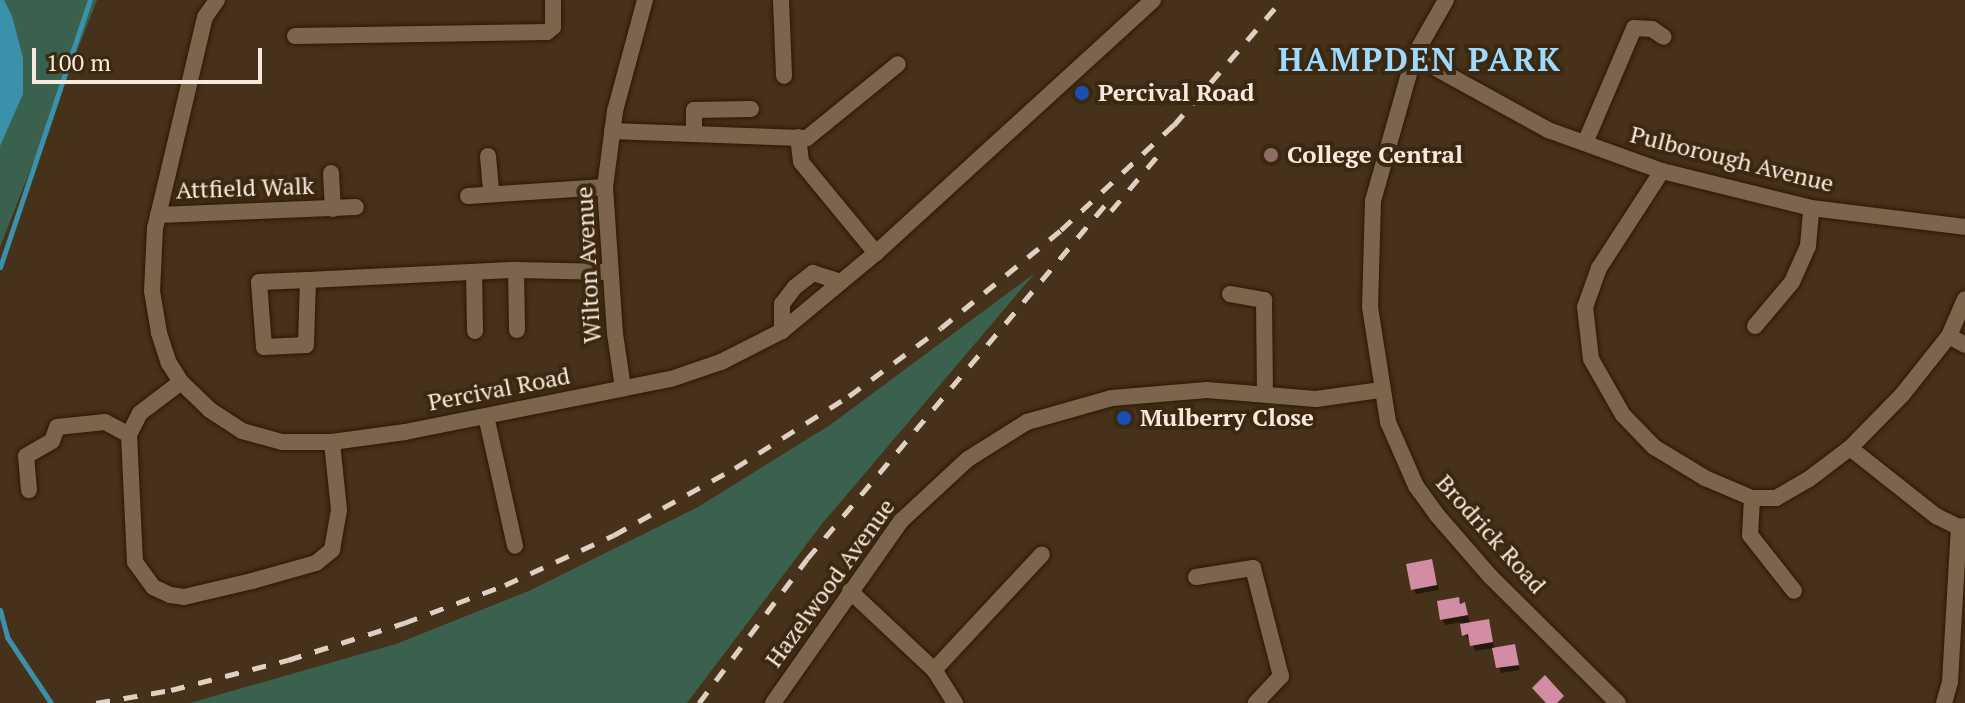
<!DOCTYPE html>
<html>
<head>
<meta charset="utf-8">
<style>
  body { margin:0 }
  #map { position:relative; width:1965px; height:703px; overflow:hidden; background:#46321b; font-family:"PT Serif",serif }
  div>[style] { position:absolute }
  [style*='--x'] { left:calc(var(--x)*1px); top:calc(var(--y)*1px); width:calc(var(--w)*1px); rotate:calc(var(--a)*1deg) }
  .green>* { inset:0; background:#3a614d }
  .water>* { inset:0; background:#3b91a9 }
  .shadow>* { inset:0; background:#0007 }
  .stream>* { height:5px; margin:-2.5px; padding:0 2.5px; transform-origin:2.5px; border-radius:2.5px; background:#3b91a9 }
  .building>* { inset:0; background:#d28da4 }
  .roads { filter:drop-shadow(0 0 2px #2c1903) drop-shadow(0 0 2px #2c1903) }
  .minor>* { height:16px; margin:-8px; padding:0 8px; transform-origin:8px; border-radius:8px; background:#7b654d }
  .rail>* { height:5px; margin-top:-2.5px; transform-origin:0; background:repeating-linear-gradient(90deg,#ded0c2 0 14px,transparent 0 28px) }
  .dots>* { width:22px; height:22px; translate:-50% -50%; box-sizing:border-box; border:4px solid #3b2811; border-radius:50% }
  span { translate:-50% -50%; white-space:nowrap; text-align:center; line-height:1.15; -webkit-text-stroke:8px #3b2811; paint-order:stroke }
  .poi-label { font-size:24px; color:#f7eadd; font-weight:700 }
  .left { translate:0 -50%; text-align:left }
  .street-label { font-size:24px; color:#f7eadd }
  .district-label { font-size:32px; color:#9ed9fe; font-weight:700; letter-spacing:2px }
  .scale { position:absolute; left:32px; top:48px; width:230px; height:36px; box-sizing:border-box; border:4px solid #f7eadd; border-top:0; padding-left:10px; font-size:24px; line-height:28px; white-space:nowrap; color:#f7eadd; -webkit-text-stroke:6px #3b2811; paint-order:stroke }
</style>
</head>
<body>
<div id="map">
  <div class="green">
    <i style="clip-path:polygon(0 0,97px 0,0 247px)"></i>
    <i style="clip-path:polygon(1035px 273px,821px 525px,687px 703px,190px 703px,396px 644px,529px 591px,698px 507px,830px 425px)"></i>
  </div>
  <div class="water">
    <i style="clip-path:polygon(0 0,4px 0,12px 16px,23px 58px,23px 94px,0 146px)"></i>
  </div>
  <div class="shadow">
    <i style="clip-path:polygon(1431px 561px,1439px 590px,1416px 594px,1413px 589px)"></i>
    <i style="clip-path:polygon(1458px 599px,1467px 610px,1470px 624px,1488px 621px,1495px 650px,1514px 647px,1520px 670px,1501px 673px,1494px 648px,1475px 651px,1471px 640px,1464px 635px,1462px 622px,1446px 625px,1442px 620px)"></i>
  </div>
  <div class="stream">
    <i style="--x:0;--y:267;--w:282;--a:-71.4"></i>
    <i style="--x:0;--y:610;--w:28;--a:75"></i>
    <i style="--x:7;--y:637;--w:79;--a:56.3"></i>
  </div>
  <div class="building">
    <i style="clip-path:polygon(1432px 559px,1437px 585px,1411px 590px,1406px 564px)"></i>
    <i style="clip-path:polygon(1459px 597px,1460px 604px,1465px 602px,1468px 615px,1440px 620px,1437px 601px)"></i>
    <i style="clip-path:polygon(1489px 619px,1493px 642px,1470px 646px,1468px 634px,1462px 636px,1460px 624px)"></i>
    <i style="clip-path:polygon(1515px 644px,1519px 665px,1496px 668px,1492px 648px)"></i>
    <i style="clip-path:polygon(1545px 675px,1564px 696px,1557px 703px,1546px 703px,1532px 688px)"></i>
  </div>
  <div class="roads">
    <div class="minor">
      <i style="--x:217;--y:0;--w:21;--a:125"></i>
      <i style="--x:205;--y:17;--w:217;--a:103.3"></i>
      <i style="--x:155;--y:228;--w:63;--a:92.7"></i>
      <i style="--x:152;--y:291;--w:43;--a:80.5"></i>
      <i style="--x:159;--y:333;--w:32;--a:72"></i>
      <i style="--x:169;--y:363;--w:22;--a:58"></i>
      <i style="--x:181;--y:382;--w:40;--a:44"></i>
      <i style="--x:210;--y:410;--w:38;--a:33"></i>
      <i style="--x:242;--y:431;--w:41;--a:15.4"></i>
      <i style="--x:282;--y:442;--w:50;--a:0"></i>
      <i style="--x:332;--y:442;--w:74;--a:-7.8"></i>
      <i style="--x:405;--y:432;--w:271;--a:-11.3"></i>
      <i style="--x:671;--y:379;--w:53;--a:-18.8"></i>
      <i style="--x:721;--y:362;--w:68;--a:-26.9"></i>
      <i style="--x:782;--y:331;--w:122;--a:-39.7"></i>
      <i style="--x:876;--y:253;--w:375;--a:-42.4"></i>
      <i style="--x:781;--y:0;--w:76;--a:87.7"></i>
      <i style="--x:1446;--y:0;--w:64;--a:119.7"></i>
      <i style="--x:1414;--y:56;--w:151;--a:105.8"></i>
      <i style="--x:1373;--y:201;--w:106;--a:91.6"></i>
      <i style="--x:1370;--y:307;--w:116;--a:81.1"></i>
      <i style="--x:1388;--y:422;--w:70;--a:66.4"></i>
      <i style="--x:1416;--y:486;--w:36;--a:54"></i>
      <i style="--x:1437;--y:515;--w:81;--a:49"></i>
      <i style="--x:1490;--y:576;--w:180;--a:44.8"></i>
      <i style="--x:295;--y:36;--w:252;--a:-0.9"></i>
      <i style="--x:547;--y:32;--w:8;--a:-40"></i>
      <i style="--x:553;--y:27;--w:27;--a:-90"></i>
      <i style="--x:1414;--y:56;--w:153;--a:28.9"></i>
      <i style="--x:1548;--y:130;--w:121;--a:19.8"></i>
      <i style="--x:1662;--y:171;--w:154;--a:13.9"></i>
      <i style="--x:1811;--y:208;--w:155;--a:7"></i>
      <i style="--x:612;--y:131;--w:195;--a:2.1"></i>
      <i style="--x:807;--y:138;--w:117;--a:-39.1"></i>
      <i style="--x:694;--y:134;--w:24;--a:-90"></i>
      <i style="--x:694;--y:110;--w:57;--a:-1"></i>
      <i style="--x:798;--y:137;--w:25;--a:83"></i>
      <i style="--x:801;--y:162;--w:118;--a:50.5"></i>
      <i style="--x:1585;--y:143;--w:125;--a:-66.9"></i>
      <i style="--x:1634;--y:28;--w:18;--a:3"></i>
      <i style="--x:1652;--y:29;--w:14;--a:34"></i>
      <i style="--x:488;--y:156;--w:38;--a:85"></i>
      <i style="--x:1662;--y:171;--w:116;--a:123"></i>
      <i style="--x:1599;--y:268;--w:41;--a:109.7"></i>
      <i style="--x:1585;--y:307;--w:52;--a:83.4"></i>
      <i style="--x:1591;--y:359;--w:64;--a:60.3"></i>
      <i style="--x:1623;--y:415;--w:45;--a:45.9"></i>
      <i style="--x:1654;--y:447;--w:60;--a:31.3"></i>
      <i style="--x:1705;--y:478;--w:51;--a:23.1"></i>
      <i style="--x:1752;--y:498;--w:24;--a:0"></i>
      <i style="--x:1776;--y:498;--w:38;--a:-30"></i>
      <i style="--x:1809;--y:479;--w:51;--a:-37.1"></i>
      <i style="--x:1850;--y:448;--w:74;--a:-45.5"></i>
      <i style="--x:1902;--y:395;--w:75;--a:-51.5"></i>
      <i style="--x:1949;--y:336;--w:40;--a:-66.6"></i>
      <i style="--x:331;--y:173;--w:36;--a:87"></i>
      <i style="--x:468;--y:196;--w:137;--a:-3.8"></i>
      <i style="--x:158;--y:215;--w:198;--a:-2.3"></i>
      <i style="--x:516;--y:270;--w:60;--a:89"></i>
      <i style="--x:474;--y:272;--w:59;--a:89"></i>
      <i style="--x:308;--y:280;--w:65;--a:91.8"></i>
      <i style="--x:306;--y:345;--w:42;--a:177.3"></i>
      <i style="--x:264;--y:347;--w:65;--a:-94.4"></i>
      <i style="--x:259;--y:282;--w:49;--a:-2.3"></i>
      <i style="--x:308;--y:280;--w:208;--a:-2.8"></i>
      <i style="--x:516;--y:270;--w:93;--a:1.2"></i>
      <i style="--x:1230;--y:294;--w:35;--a:10"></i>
      <i style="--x:1264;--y:300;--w:94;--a:89.4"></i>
      <i style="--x:1755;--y:326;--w:57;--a:-49.9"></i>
      <i style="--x:1792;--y:282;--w:39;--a:-66"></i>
      <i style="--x:1808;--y:246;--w:38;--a:-85"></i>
      <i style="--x:782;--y:331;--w:27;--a:-90"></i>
      <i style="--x:782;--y:304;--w:21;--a:-53"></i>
      <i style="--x:795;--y:287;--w:23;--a:-38"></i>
      <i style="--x:813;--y:273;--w:29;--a:18"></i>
      <i style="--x:1949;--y:336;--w:18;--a:29"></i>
      <i style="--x:181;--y:382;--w:51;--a:142.9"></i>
      <i style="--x:140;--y:413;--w:25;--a:117"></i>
      <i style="--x:129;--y:435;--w:127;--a:87.3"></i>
      <i style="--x:135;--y:562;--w:31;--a:54"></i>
      <i style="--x:153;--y:587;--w:19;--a:25"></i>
      <i style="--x:170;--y:595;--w:14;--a:8"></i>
      <i style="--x:184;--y:597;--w:70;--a:-13.2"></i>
      <i style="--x:252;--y:581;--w:66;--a:-15.7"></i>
      <i style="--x:316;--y:563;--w:21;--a:-39"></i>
      <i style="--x:332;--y:550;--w:41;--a:-80.1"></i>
      <i style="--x:339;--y:510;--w:68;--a:-95.9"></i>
      <i style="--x:623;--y:388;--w:55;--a:-98.4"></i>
      <i style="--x:615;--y:334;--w:147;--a:-93.9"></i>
      <i style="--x:605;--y:187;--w:77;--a:-82.5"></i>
      <i style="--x:615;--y:111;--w:115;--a:-74.9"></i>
      <i style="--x:486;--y:416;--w:133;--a:77.4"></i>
      <i style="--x:1850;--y:448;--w:110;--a:38.3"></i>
      <i style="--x:1936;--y:516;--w:25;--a:26"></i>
      <i style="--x:1959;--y:527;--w:6;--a:-9"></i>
      <i style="--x:29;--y:490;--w:34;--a:-95"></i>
      <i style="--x:26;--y:456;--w:30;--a:-30"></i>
      <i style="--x:52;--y:441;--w:15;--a:-70"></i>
      <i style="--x:57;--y:427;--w:48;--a:-5.9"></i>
      <i style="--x:105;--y:422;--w:27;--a:28"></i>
      <i style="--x:1752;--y:498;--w:37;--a:93"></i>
      <i style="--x:1750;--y:535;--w:71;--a:51.8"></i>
      <i style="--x:1196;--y:577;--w:58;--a:-9"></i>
      <i style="--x:1253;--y:568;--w:112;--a:75.5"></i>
      <i style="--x:1281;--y:676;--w:37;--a:133"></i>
      <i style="--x:850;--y:591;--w:115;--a:43.2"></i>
      <i style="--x:773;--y:703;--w:223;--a:-54.9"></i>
      <i style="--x:901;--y:521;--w:91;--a:-42.8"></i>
      <i style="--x:968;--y:459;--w:70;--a:-32.1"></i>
      <i style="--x:1027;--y:422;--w:88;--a:-15.8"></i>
      <i style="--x:1112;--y:398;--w:95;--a:-4.8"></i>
      <i style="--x:1207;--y:390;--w:109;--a:4.7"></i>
      <i style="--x:1316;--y:399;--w:66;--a:-7.9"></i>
      <i style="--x:955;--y:703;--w:39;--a:-122"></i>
      <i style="--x:934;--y:670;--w:158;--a:-47"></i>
      <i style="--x:1944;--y:703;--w:22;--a:-74"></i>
      <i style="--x:1950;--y:682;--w:155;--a:-86.7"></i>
    </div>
  </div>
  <div class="rail">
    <i style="--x:1174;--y:125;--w:165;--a:-49.2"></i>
    <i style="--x:1111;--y:211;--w:76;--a:-49.8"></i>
    <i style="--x:96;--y:703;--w:76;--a:-9.8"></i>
    <i style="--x:171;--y:690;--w:121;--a:-14.4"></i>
    <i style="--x:288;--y:660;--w:122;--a:-17.7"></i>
    <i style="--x:404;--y:623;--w:108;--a:-20.6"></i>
    <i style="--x:505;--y:585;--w:120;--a:-24.6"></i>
    <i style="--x:614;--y:535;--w:138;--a:-29"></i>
    <i style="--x:735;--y:468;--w:135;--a:-32.3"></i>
    <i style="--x:849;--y:396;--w:114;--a:-36.5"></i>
    <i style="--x:941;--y:328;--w:155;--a:-39.2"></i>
    <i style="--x:1061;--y:230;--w:164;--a:-43"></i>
    <i style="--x:699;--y:703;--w:180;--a:-53.1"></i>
    <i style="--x:807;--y:559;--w:476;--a:-49.9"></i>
  </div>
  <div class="dots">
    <i style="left:1082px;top:93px;background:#1a4fb4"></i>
    <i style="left:1271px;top:155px;background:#8d6e63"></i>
    <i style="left:1124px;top:418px;background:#1a4fb4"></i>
  </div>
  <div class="poi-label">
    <span class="left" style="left:1098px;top:93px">Percival Road</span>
    <span class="left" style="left:1287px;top:155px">College Central</span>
    <span class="left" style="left:1140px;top:418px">Mulberry Close</span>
  </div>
  <div class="street-label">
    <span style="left:1732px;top:159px;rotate:14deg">Pulborough Avenue</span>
    <span style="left:245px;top:188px;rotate:-2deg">Attfield Walk</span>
    <span style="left:588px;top:265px;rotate:-93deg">Wilton Avenue</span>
    <span style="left:499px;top:389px;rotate:-11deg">Percival Road</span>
    <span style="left:1491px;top:534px;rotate:48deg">Brodrick Road</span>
    <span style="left:830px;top:583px;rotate:-54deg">Hazelwood Avenue</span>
  </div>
  <div class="district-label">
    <span style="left:1420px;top:59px">HAMPDEN PARK</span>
  </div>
  <div class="scale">100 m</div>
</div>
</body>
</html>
